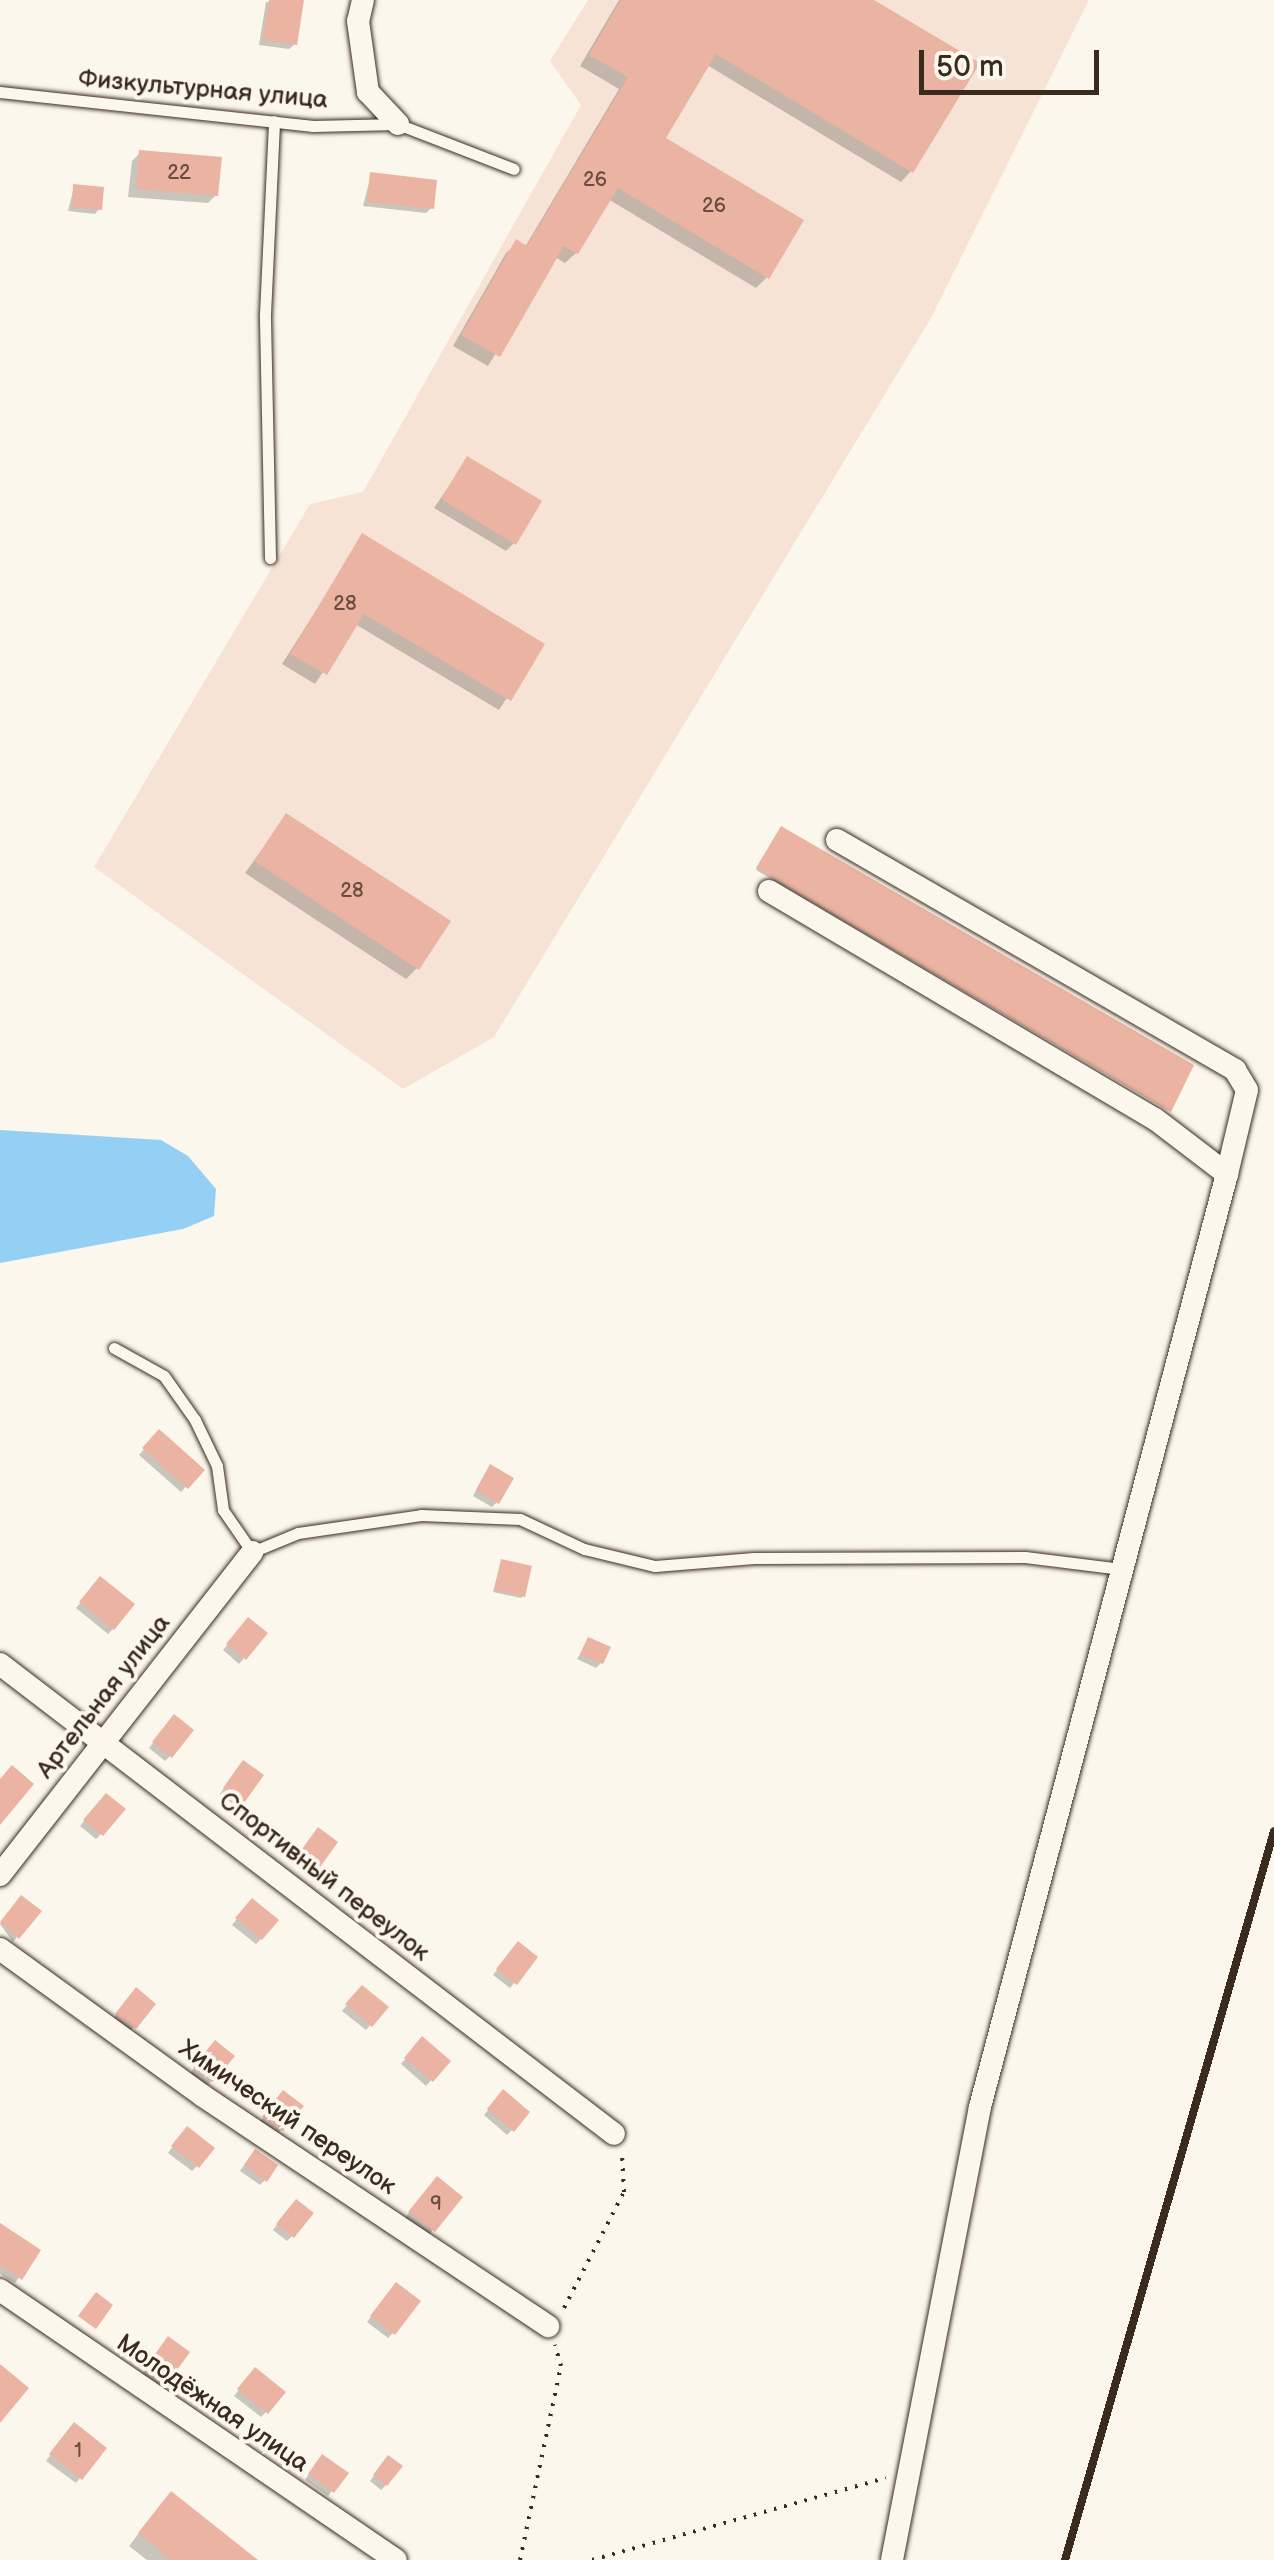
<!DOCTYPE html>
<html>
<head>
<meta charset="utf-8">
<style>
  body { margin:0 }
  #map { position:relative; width:1274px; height:2560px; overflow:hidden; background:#fbf7ec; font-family:"Balsamiq Sans",sans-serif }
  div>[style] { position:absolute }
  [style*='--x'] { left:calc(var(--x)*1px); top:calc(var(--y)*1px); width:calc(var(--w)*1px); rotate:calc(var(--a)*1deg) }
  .built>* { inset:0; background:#f6e3d6 }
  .water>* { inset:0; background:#94cff4 }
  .shadow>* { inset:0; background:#0003 }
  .building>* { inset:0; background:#ebb3a1 }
  .path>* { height:4px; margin-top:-2px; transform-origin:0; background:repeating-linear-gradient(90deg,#3b2a1e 0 2.5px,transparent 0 10.5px) }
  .roads { filter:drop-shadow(0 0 2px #3b2a1e) drop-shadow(0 0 2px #3b2a1e) }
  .lane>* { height:11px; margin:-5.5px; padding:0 5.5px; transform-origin:5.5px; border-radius:5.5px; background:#fbf7ec }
  .street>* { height:22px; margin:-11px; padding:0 11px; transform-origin:11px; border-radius:11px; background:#fbf7ec }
  .rail>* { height:8px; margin:-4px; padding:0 4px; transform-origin:4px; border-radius:4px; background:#3b2a1e }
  span { translate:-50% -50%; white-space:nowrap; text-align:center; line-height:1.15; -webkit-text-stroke:8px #fbf7ec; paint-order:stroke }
  .number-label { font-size:20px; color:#674c3f }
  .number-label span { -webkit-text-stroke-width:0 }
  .street-label { font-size:25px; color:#3b2a1e }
  .scale { position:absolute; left:919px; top:50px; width:180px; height:45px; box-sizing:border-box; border:5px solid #3b2a1e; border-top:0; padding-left:12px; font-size:30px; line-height:35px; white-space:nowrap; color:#3b2a1e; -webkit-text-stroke:8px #fbf7ec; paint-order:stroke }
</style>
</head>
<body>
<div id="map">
  <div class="built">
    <i style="clip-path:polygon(588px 0,1089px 0,930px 320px,494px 1037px,403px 1089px,94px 867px,310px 504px,363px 492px,581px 105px,550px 61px)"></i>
  </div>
  <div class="water">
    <i style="clip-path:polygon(0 1130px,161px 1140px,188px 1156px,216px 1189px,214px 1216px,183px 1229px,0 1263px)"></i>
  </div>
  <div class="shadow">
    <i style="clip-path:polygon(292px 0,295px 44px,289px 49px,259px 45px,266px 2px)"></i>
    <i style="clip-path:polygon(619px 0,874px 0,911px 171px,901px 182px,707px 65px,663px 139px,767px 277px,756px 288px,608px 199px,576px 253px,565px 263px,555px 257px,488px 366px,453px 346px,506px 253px,517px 243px,525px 247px,619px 89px,580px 66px)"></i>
    <i style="clip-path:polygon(140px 153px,216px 195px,208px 203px,128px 197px,132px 161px)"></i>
    <i style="clip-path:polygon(371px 175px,431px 208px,426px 213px,363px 206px)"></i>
    <i style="clip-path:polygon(74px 187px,100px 208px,95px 214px,68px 211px)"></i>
    <i style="clip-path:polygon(467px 459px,514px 543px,506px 551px,434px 508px)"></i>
    <i style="clip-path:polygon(363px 537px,542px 644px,499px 710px,355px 624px,315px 684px,282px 664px)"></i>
    <i style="clip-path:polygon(286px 816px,417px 968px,406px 979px,245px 873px)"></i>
    <i style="clip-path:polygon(779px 831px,1169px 1111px,756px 870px)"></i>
    <i style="clip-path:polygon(159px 1432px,201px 1470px,181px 1492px,139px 1455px)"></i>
    <i style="clip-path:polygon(486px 1472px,497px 1502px,492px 1507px,473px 1496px)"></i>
    <i style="clip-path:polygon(501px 1562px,523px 1596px,521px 1598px,493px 1592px)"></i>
    <i style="clip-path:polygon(95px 1585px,113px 1629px,108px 1634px,76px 1608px)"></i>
    <i style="clip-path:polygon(244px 1625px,265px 1633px,239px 1664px,223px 1650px)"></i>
    <i style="clip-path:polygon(589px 1640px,601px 1663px,596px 1668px,577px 1659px)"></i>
    <i style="clip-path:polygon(169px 1723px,170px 1756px,165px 1761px,149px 1748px)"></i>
    <i style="clip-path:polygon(238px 1768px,261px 1775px,237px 1807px,220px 1794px)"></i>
    <i style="clip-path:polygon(101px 1801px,101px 1834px,96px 1839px,80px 1826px)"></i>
    <i style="clip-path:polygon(313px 1835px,335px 1842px,311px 1874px,294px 1862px)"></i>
    <i style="clip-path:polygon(17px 1903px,17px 1937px,13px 1942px,0 1924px)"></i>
    <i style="clip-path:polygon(247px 1906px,261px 1939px,256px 1944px,232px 1925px)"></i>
    <i style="clip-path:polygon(513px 1950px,535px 1958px,510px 1988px,493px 1975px)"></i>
    <i style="clip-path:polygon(362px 1988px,385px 2008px,366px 2030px,342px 2011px)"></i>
    <i style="clip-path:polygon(131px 1996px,134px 2027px,129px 2032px,112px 2020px)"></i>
    <i style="clip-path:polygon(422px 2040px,448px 2061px,426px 2086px,401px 2064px)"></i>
    <i style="clip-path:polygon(210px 2048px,232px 2056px,206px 2087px,190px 2073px)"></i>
    <i style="clip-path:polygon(279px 2098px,281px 2130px,276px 2135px,259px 2123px)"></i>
    <i style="clip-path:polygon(498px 2098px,512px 2130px,507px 2135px,484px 2115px)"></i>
    <i style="clip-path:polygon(182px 2134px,197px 2166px,192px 2171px,168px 2153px)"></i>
    <i style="clip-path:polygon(250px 2157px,265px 2180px,260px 2185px,240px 2171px)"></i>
    <i style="clip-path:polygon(432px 2184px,460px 2197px,428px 2236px,405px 2218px)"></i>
    <i style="clip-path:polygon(291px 2207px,292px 2236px,287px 2241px,273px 2230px)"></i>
    <i style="clip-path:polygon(0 2223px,38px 2251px,15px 2283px,0 2274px)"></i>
    <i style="clip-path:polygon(391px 2290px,393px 2333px,388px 2338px,367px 2322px)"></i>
    <i style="clip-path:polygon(164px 2345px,165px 2382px,160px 2387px,142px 2374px)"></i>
    <i style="clip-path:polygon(250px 2375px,266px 2412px,261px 2417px,234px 2396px)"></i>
    <i style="clip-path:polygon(69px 2430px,80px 2478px,76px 2483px,46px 2461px)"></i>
    <i style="clip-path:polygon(317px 2462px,332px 2491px,328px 2496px,305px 2480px)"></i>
    <i style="clip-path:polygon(383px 2463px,386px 2485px,381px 2490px,370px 2481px)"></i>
    <i style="clip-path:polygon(160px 2506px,254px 2560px,147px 2560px,129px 2546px)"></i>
  </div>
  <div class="building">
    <i style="clip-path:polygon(269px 0,304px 0,297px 45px,263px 40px)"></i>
    <i style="clip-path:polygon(621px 0,874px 0,980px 63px,913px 173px,716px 54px,666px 138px,804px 220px,769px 279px,618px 188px,578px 254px,564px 246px,500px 357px,461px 335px,516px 239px,527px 246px,628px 77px,589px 55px)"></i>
    <i style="clip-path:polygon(139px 150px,222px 157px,218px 196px,136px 189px)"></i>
    <i style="clip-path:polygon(370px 172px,437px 180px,434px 209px,367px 202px)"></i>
    <i style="clip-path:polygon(73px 184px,104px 187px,102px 210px,72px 207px)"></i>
    <i style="clip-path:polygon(467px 456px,542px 501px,516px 545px,441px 499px)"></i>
    <i style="clip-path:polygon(362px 533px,545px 644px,511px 701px,364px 614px,327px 675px,290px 654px)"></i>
    <i style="clip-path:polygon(286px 813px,451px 921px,419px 970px,254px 861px)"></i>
    <i style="clip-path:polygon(781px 826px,1194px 1065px,1171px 1112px,756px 868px)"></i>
    <i style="clip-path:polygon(159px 1429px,205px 1470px,188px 1489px,142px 1448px)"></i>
    <i style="clip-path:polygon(490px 1464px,514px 1478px,499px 1504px,476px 1490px)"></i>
    <i style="clip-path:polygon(501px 1559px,532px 1566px,525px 1597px,494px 1590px)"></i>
    <i style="clip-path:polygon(100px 1576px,135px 1604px,114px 1630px,79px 1602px)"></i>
    <i style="clip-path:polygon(248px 1617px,268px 1633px,246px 1660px,226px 1644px)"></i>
    <i style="clip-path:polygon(588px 1637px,611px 1647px,603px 1664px,580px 1654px)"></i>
    <i style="clip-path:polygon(174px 1714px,194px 1730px,172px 1758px,152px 1742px)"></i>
    <i style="clip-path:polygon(243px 1760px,264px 1775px,244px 1803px,223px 1788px)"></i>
    <i style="clip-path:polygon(12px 1765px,34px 1784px,0 1825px,0 1779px)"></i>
    <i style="clip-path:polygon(106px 1793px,126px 1809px,103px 1836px,83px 1820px)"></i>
    <i style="clip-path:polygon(318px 1827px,338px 1842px,318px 1870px,297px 1856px)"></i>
    <i style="clip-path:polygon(21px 1895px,42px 1911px,19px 1939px,0 1922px)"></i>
    <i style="clip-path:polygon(252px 1898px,279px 1920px,262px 1940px,235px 1918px)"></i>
    <i style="clip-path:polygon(518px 1941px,538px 1957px,517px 1985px,496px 1969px)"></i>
    <i style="clip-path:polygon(362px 1985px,389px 2007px,372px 2027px,345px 2004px)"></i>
    <i style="clip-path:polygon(136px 1987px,156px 2004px,136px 2029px,115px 2014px)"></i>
    <i style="clip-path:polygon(422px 2036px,451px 2061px,433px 2082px,404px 2058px)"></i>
    <i style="clip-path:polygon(215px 2040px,235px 2056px,213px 2083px,193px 2067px)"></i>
    <i style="clip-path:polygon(503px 2089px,530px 2112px,514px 2132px,487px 2109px)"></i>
    <i style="clip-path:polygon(283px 2090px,304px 2106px,283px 2131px,262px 2117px)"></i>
    <i style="clip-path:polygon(187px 2126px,215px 2148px,199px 2168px,171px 2146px)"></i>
    <i style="clip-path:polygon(255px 2149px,278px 2165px,267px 2182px,244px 2165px)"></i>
    <i style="clip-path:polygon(437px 2176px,463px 2197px,435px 2232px,408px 2212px)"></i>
    <i style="clip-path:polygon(296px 2199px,314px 2213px,294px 2238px,276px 2224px)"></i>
    <i style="clip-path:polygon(0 2223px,41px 2250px,22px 2280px,0 2265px)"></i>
    <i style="clip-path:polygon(396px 2282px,421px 2301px,395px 2335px,370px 2316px)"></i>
    <i style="clip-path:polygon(96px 2292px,113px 2305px,96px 2329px,78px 2316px)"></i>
    <i style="clip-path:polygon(168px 2336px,190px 2352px,167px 2384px,145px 2368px)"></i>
    <i style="clip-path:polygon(0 2364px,29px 2388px,0 2423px)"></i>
    <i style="clip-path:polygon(255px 2367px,286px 2392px,268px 2414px,237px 2389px)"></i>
    <i style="clip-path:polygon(74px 2422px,107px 2448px,82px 2480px,49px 2454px)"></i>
    <i style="clip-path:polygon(322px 2454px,349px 2473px,334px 2493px,308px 2474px)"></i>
    <i style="clip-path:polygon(388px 2455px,403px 2466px,387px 2486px,373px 2475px)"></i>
    <i style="clip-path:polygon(171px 2491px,258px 2560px,171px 2560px,138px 2533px)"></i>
  </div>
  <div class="path">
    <i style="--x:564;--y:2308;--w:131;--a:-62.7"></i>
    <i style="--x:624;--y:2192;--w:35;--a:-93"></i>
    <i style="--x:520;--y:2560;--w:198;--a:-78.1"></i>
    <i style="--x:561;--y:2366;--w:22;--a:-106"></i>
    <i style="--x:592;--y:2560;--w:305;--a:-15.6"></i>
  </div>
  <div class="roads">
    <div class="lane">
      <i style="--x:0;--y:92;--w:315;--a:6.2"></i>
      <i style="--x:313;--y:126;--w:85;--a:-1.3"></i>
      <i style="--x:398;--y:124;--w:124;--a:21.2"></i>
      <i style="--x:270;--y:558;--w:244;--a:-91.2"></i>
      <i style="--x:265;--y:314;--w:193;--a:-87.3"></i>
      <i style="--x:114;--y:1348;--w:57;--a:29.2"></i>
      <i style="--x:164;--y:1376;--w:54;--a:54.8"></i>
      <i style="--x:195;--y:1420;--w:51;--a:64.4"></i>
      <i style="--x:217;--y:1466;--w:44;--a:82.2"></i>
      <i style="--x:223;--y:1510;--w:51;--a:55.4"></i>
      <i style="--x:252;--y:1552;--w:50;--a:-22.4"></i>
      <i style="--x:298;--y:1533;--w:124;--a:-8.3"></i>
      <i style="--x:421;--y:1515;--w:99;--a:2.3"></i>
      <i style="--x:520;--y:1519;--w:71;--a:25.1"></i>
      <i style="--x:584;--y:1549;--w:73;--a:13.5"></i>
      <i style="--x:655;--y:1566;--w:99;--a:-4.6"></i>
      <i style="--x:754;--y:1558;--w:271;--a:-0.2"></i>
      <i style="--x:1025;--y:1557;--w:97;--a:7.1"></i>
    </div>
    <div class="street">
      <i style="--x:363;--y:0;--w:22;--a:103"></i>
      <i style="--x:358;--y:21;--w:72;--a:82"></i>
      <i style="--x:368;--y:92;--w:44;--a:46.8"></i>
      <i style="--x:837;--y:840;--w:460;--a:30"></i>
      <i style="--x:1235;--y:1070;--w:23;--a:59"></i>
      <i style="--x:1247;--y:1090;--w:86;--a:103.4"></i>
      <i style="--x:769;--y:891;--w:448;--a:30.6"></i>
      <i style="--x:1155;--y:1119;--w:91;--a:37.4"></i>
      <i style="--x:1227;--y:1174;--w:965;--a:104.83"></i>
      <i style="--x:980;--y:2107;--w:461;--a:101"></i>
      <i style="--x:0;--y:1664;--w:773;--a:37.43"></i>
      <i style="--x:0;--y:1875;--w:410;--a:-52"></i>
      <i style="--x:0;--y:1949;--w:251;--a:35.9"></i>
      <i style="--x:203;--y:2096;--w:415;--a:33.7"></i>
      <i style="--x:0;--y:2290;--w:479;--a:34.3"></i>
    </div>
  </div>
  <div class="rail">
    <i style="--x:1065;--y:2560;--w:758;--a:-74"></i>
  </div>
  <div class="number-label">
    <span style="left:179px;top:173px">22</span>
    <span style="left:595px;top:180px">26</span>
    <span style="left:714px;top:206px">26</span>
    <span style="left:345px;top:604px">28</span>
    <span style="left:352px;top:891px">28</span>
    <span style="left:436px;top:2204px">9</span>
    <span style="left:78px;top:2451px">1</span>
  </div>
  <div class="street-label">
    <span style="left:203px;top:90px;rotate:5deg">Физкультурная улица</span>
    <span style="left:104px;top:1697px;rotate:-52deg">Артельная улица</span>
    <span style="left:324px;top:1877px;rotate:38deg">Спортивный переулок</span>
    <span style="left:287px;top:2118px;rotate:34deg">Химический переулок</span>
    <span style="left:212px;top:2404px;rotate:34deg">Молодёжная улица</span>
  </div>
  <div class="scale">50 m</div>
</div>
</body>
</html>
